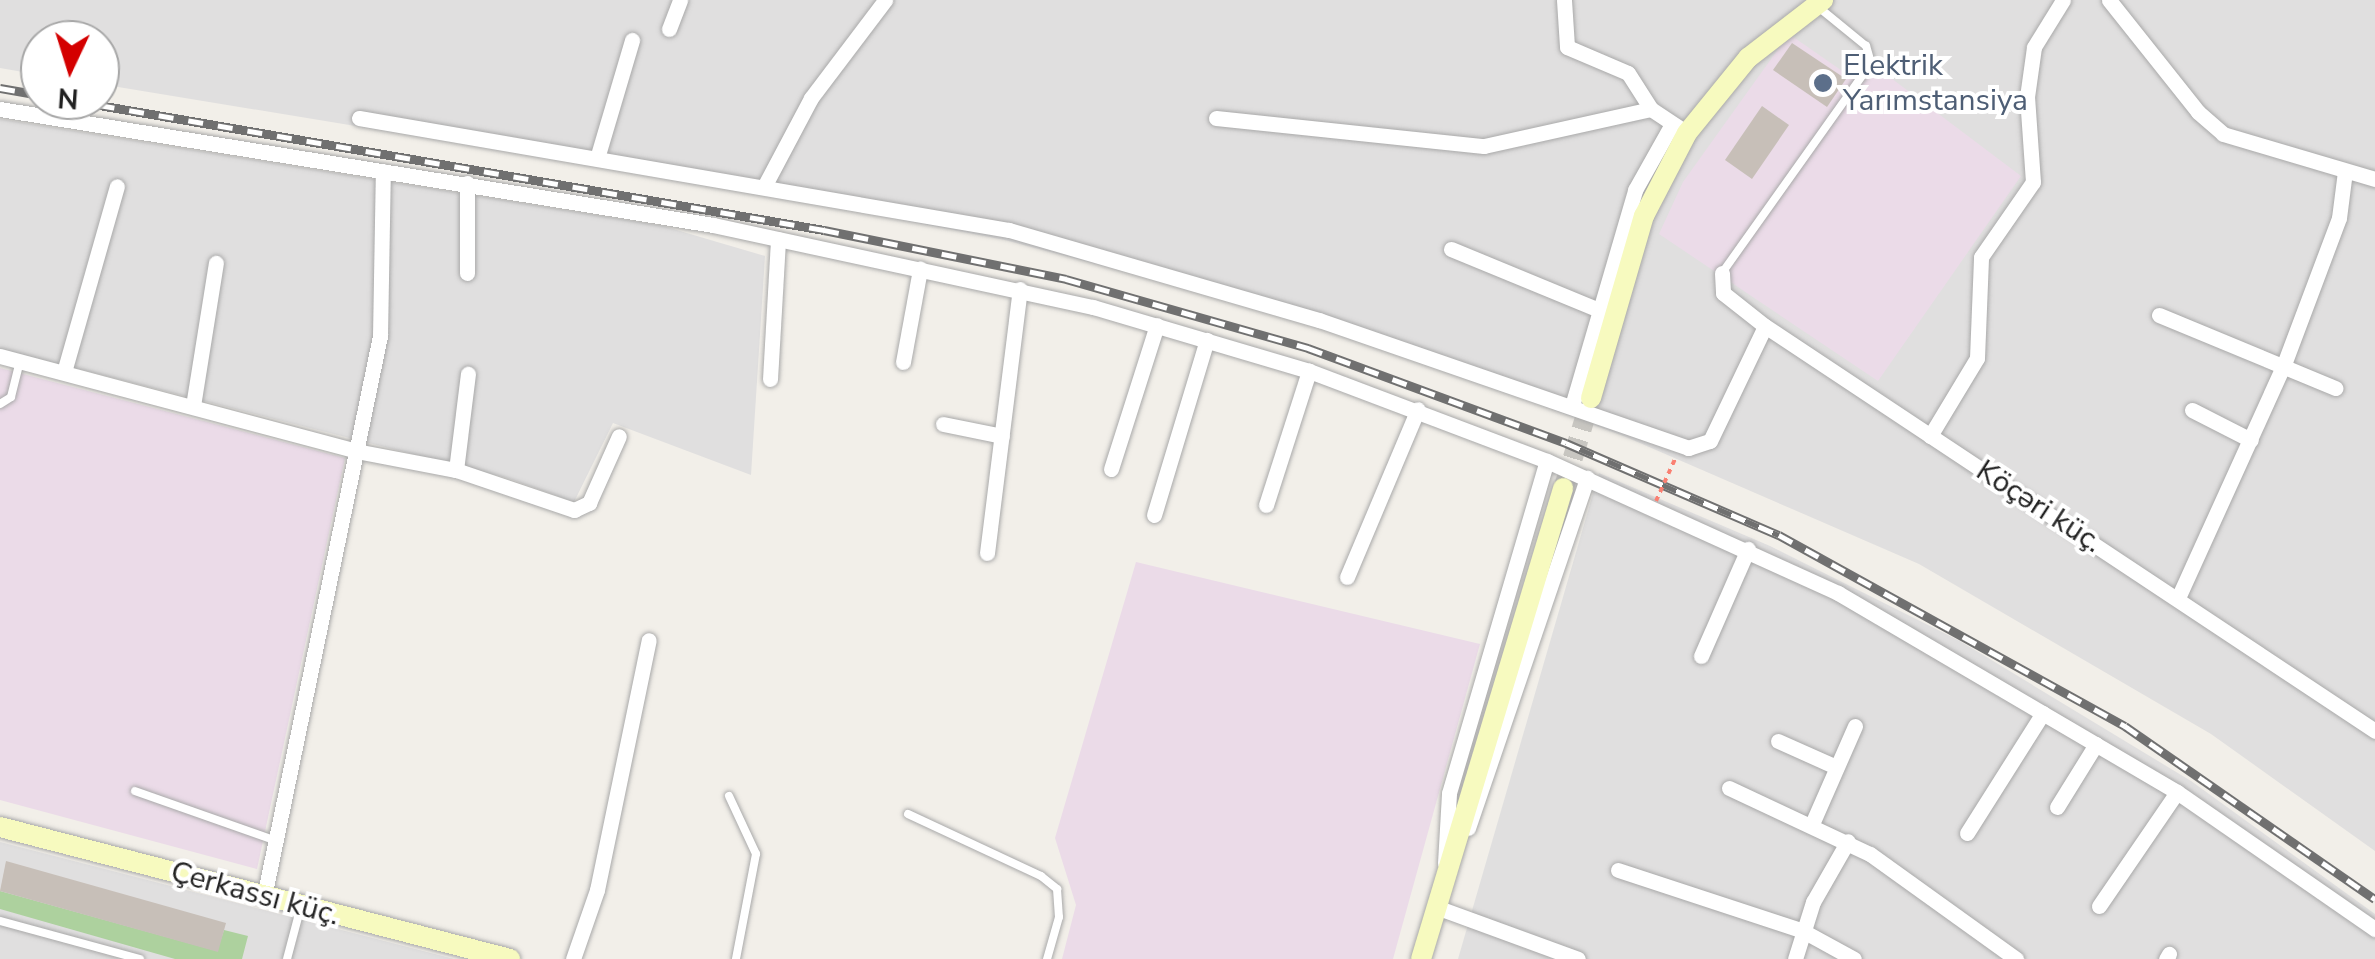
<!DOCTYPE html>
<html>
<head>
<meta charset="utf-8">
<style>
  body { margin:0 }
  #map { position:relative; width:2375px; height:959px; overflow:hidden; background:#f2efe9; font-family:"Nunito Sans",sans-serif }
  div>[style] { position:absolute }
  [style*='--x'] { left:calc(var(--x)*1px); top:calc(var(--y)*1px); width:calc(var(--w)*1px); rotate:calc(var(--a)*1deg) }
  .residential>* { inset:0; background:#e0dfdf }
  .industrial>* { inset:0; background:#ebdbe8 }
  .forest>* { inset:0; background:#add19e }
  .building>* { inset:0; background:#c7bfb8 }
  .secondary-tunnel>* { height:20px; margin-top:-10px; transform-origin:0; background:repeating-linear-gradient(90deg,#c8c6c1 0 20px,transparent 0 30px) }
  .roads { filter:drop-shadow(0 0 2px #a9a9a9) drop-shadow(0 0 2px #a9a9a9) }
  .lane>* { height:8px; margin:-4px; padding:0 4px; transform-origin:4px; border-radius:4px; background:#fff }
  .street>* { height:15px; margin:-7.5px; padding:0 7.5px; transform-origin:7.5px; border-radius:7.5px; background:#fff }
  .secondary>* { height:20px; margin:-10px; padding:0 10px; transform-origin:10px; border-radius:10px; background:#f7fabf }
  .rail>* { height:9px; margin-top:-4.5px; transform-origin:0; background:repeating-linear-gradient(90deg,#fff 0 15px,#707070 0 30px); box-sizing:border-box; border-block:2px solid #707070 }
  .path-bridge>* { height:4px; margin-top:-2px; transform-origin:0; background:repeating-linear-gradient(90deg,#fa8072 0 5px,transparent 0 10px) }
  .dots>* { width:28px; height:28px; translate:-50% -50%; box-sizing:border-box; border:5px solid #fff; border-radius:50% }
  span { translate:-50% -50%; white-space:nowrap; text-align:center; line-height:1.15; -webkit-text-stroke:8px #fff; paint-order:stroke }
  .service-label { font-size:30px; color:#4e5e75 }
  .left { translate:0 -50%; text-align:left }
  .street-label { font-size:30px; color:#222 }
  .north { position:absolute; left:20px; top:20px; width:100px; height:100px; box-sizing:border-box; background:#fff; border:2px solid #a7a7a7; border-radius:50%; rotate:184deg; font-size:28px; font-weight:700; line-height:40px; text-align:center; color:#222 }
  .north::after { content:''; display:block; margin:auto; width:35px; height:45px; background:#d40000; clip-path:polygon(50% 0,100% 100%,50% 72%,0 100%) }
</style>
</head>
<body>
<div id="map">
  <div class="residential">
    <i style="clip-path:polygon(0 0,2375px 0,2375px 851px,2211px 734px,1919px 564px,1626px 437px,1404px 354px,1214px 295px,1005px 240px,774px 195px,100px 84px,100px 40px,40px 40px,40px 75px,0 68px)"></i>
    <i style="clip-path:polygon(0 119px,663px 226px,765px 256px,751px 475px,613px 423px,574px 502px,507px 478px,0 349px)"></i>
    <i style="clip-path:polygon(1599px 473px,1770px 546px,1960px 641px,2191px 781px,2375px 914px,2375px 959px,1458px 959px)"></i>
    <i style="clip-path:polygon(0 842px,454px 959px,0 959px)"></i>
  </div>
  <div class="industrial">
    <i style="clip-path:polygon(1789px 34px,1848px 75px,1859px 57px,1871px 63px,2021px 176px,1878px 381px,1659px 234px,1683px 182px)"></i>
    <i style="clip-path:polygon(0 368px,345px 458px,257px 869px,0 800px)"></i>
    <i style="clip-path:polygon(1136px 562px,1480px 644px,1393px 959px,1062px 959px,1076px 905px,1055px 838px)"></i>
  </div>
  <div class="forest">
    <i style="clip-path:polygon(0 891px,217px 951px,224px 930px,248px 936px,242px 959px,175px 959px,0 909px)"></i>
  </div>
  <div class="building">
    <i style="clip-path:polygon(1792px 43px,1846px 79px,1827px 107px,1773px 70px)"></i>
    <i style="clip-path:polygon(1762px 106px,1789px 125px,1752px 179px,1725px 160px)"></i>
    <i style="clip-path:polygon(6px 861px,226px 923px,218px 952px,0 891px)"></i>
  </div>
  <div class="secondary-tunnel">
    <i style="--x:1564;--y:487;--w:93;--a:-73.1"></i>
  </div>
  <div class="roads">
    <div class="lane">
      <i style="--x:1722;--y:273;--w:257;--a:-54.6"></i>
      <i style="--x:1871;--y:63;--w:18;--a:-106"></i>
      <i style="--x:1866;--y:46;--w:63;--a:-140.8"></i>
      <i style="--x:0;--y:404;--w:13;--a:-32"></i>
      <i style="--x:11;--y:397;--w:36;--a:-76"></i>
      <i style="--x:135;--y:791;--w:147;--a:19.4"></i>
      <i style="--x:729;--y:796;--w:64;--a:65"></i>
      <i style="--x:756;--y:854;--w:107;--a:100.8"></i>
      <i style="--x:908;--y:814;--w:147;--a:25"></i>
      <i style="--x:1041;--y:876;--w:21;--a:39"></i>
      <i style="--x:1057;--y:889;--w:28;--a:86"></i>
      <i style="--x:1059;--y:917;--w:44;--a:105.9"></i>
      <i style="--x:0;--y:921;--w:145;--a:15.2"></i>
      <i style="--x:287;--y:959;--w:55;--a:-75.2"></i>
    </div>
    <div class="street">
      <i style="--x:1564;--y:0;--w:47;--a:86.3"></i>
      <i style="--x:1567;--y:47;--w:66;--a:23.1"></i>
      <i style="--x:1628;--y:73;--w:43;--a:57.4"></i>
      <i style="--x:2109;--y:0;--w:143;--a:51.5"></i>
      <i style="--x:2198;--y:112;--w:33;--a:41"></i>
      <i style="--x:2223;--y:134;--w:159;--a:16.5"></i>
      <i style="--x:669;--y:29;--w:31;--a:-69"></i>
      <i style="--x:0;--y:109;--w:722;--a:9.24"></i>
      <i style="--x:713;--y:225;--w:389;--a:12.2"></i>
      <i style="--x:1093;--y:307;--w:225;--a:16.5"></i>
      <i style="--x:1309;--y:371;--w:254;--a:20.7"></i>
      <i style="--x:1547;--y:461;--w:320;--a:24.4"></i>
      <i style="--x:1838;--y:593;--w:393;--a:30.4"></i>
      <i style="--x:2177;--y:792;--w:241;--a:34.7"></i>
      <i style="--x:359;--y:118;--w:660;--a:9.78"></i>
      <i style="--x:1009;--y:230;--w:323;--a:16.2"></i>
      <i style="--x:1319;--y:320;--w:391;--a:19.1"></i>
      <i style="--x:1688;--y:448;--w:23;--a:-18"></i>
      <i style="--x:1710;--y:441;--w:127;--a:-64.4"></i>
      <i style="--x:1216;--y:118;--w:269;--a:6"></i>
      <i style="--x:1484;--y:146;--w:171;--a:-12.5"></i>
      <i style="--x:1651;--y:109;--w:43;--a:33.7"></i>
      <i style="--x:598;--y:155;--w:120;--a:-73.5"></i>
      <i style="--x:467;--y:183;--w:90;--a:90"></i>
      <i style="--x:766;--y:183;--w:96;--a:-62.1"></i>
      <i style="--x:811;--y:98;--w:123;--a:-52.9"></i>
      <i style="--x:1451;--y:249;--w:165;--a:22.4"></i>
      <i style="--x:1722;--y:273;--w:20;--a:87"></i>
      <i style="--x:1723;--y:293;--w:53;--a:38.2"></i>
      <i style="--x:1765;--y:326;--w:732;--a:33.58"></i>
      <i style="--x:2159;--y:315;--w:191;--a:22.5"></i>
      <i style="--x:0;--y:356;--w:368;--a:14.9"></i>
      <i style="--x:356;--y:451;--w:102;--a:10.8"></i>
      <i style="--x:456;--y:470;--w:125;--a:18.7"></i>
      <i style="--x:574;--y:510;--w:17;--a:-25"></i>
      <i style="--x:589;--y:503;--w:73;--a:-65.9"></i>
      <i style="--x:903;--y:362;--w:95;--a:-79.6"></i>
      <i style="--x:64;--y:372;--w:193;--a:-74.1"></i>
      <i style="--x:770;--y:379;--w:140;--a:-86.7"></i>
      <i style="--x:193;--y:406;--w:145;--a:-80.9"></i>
      <i style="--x:1572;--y:406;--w:225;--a:-73.7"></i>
      <i style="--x:1635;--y:190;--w:76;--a:-60.7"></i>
      <i style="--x:2192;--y:410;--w:66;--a:27"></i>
      <i style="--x:943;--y:424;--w:60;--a:11.5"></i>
      <i style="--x:1930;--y:436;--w:91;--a:-58.9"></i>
      <i style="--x:1977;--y:358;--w:101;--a:-87.7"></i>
      <i style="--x:1981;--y:257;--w:91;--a:-55.3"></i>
      <i style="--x:2033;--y:182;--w:85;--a:-94"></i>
      <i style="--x:2027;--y:97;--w:50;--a:-82"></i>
      <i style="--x:2034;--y:47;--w:55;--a:-58.3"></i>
      <i style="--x:1111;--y:469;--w:151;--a:-72.3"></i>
      <i style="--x:456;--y:470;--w:97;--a:-82.9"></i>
      <i style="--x:1266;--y:505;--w:141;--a:-72.2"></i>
      <i style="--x:1154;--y:515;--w:183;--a:-73.2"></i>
      <i style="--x:987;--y:553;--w:266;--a:-82.9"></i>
      <i style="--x:1347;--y:577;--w:182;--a:-67.1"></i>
      <i style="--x:2178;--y:598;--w:254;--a:-65.6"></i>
      <i style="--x:2283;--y:367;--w:159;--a:-69.4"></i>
      <i style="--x:2339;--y:218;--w:47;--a:-82.7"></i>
      <i style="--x:1701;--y:656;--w:117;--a:-66.3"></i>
      <i style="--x:1778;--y:741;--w:61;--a:24.1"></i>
      <i style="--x:1729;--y:788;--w:156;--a:25.1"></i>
      <i style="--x:1870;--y:854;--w:180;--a:35.7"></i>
      <i style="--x:2057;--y:807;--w:74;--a:-58.2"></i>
      <i style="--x:1812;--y:824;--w:107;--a:-66.3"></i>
      <i style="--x:1468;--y:828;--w:370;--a:-71.2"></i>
      <i style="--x:1967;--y:833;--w:142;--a:-57.7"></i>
      <i style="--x:1445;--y:863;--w:70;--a:-86.7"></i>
      <i style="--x:1449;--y:793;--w:346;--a:-73.6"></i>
      <i style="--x:1618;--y:870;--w:195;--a:18.2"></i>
      <i style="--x:1803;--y:931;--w:58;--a:28.8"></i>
      <i style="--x:264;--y:897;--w:573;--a:-78.32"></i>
      <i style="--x:380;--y:336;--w:165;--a:-89"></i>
      <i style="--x:2099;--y:906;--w:138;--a:-55.6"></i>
      <i style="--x:1436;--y:907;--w:151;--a:20.1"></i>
      <i style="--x:573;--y:959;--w:73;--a:-70.8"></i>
      <i style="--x:597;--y:890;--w:255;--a:-78.3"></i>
      <i style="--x:1795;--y:959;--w:60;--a:-72.5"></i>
      <i style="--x:1813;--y:902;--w:70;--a:-60.2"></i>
      <i style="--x:2166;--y:959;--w:6;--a:-59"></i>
    </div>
    <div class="secondary">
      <i style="--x:1591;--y:398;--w:190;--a:-73.8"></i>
      <i style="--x:1644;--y:216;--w:93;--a:-62.6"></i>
      <i style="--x:1687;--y:133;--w:97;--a:-50.9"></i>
      <i style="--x:1748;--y:58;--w:95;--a:-37.7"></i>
      <i style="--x:0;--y:827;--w:527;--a:14.51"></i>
      <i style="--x:1421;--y:959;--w:492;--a:-73.2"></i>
    </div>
  </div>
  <div class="rail">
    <i style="--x:0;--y:88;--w:41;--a:9.9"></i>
    <i style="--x:70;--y:100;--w:765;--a:9.78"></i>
    <i style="--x:824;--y:230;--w:247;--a:11.4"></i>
    <i style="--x:1066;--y:279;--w:252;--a:15.9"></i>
    <i style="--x:1308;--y:348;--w:275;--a:20.2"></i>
    <i style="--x:1566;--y:443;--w:232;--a:23.4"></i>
    <i style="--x:1779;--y:535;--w:395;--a:28.9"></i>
    <i style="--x:2125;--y:726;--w:304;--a:34.7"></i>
  </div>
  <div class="path-bridge">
    <i style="--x:1656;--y:501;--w:48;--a:-65.6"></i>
  </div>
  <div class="dots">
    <i style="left:1823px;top:83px;background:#5c6f8a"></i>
  </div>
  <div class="service-label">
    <span class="left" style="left:1843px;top:83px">Elektrik<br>Yarımstansiya</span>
  </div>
  <div class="street-label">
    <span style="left:2039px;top:507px;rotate:33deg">Köçəri küç.</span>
    <span style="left:255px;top:894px;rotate:15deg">Çerkassı küç.</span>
  </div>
  <div class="north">N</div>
</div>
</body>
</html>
